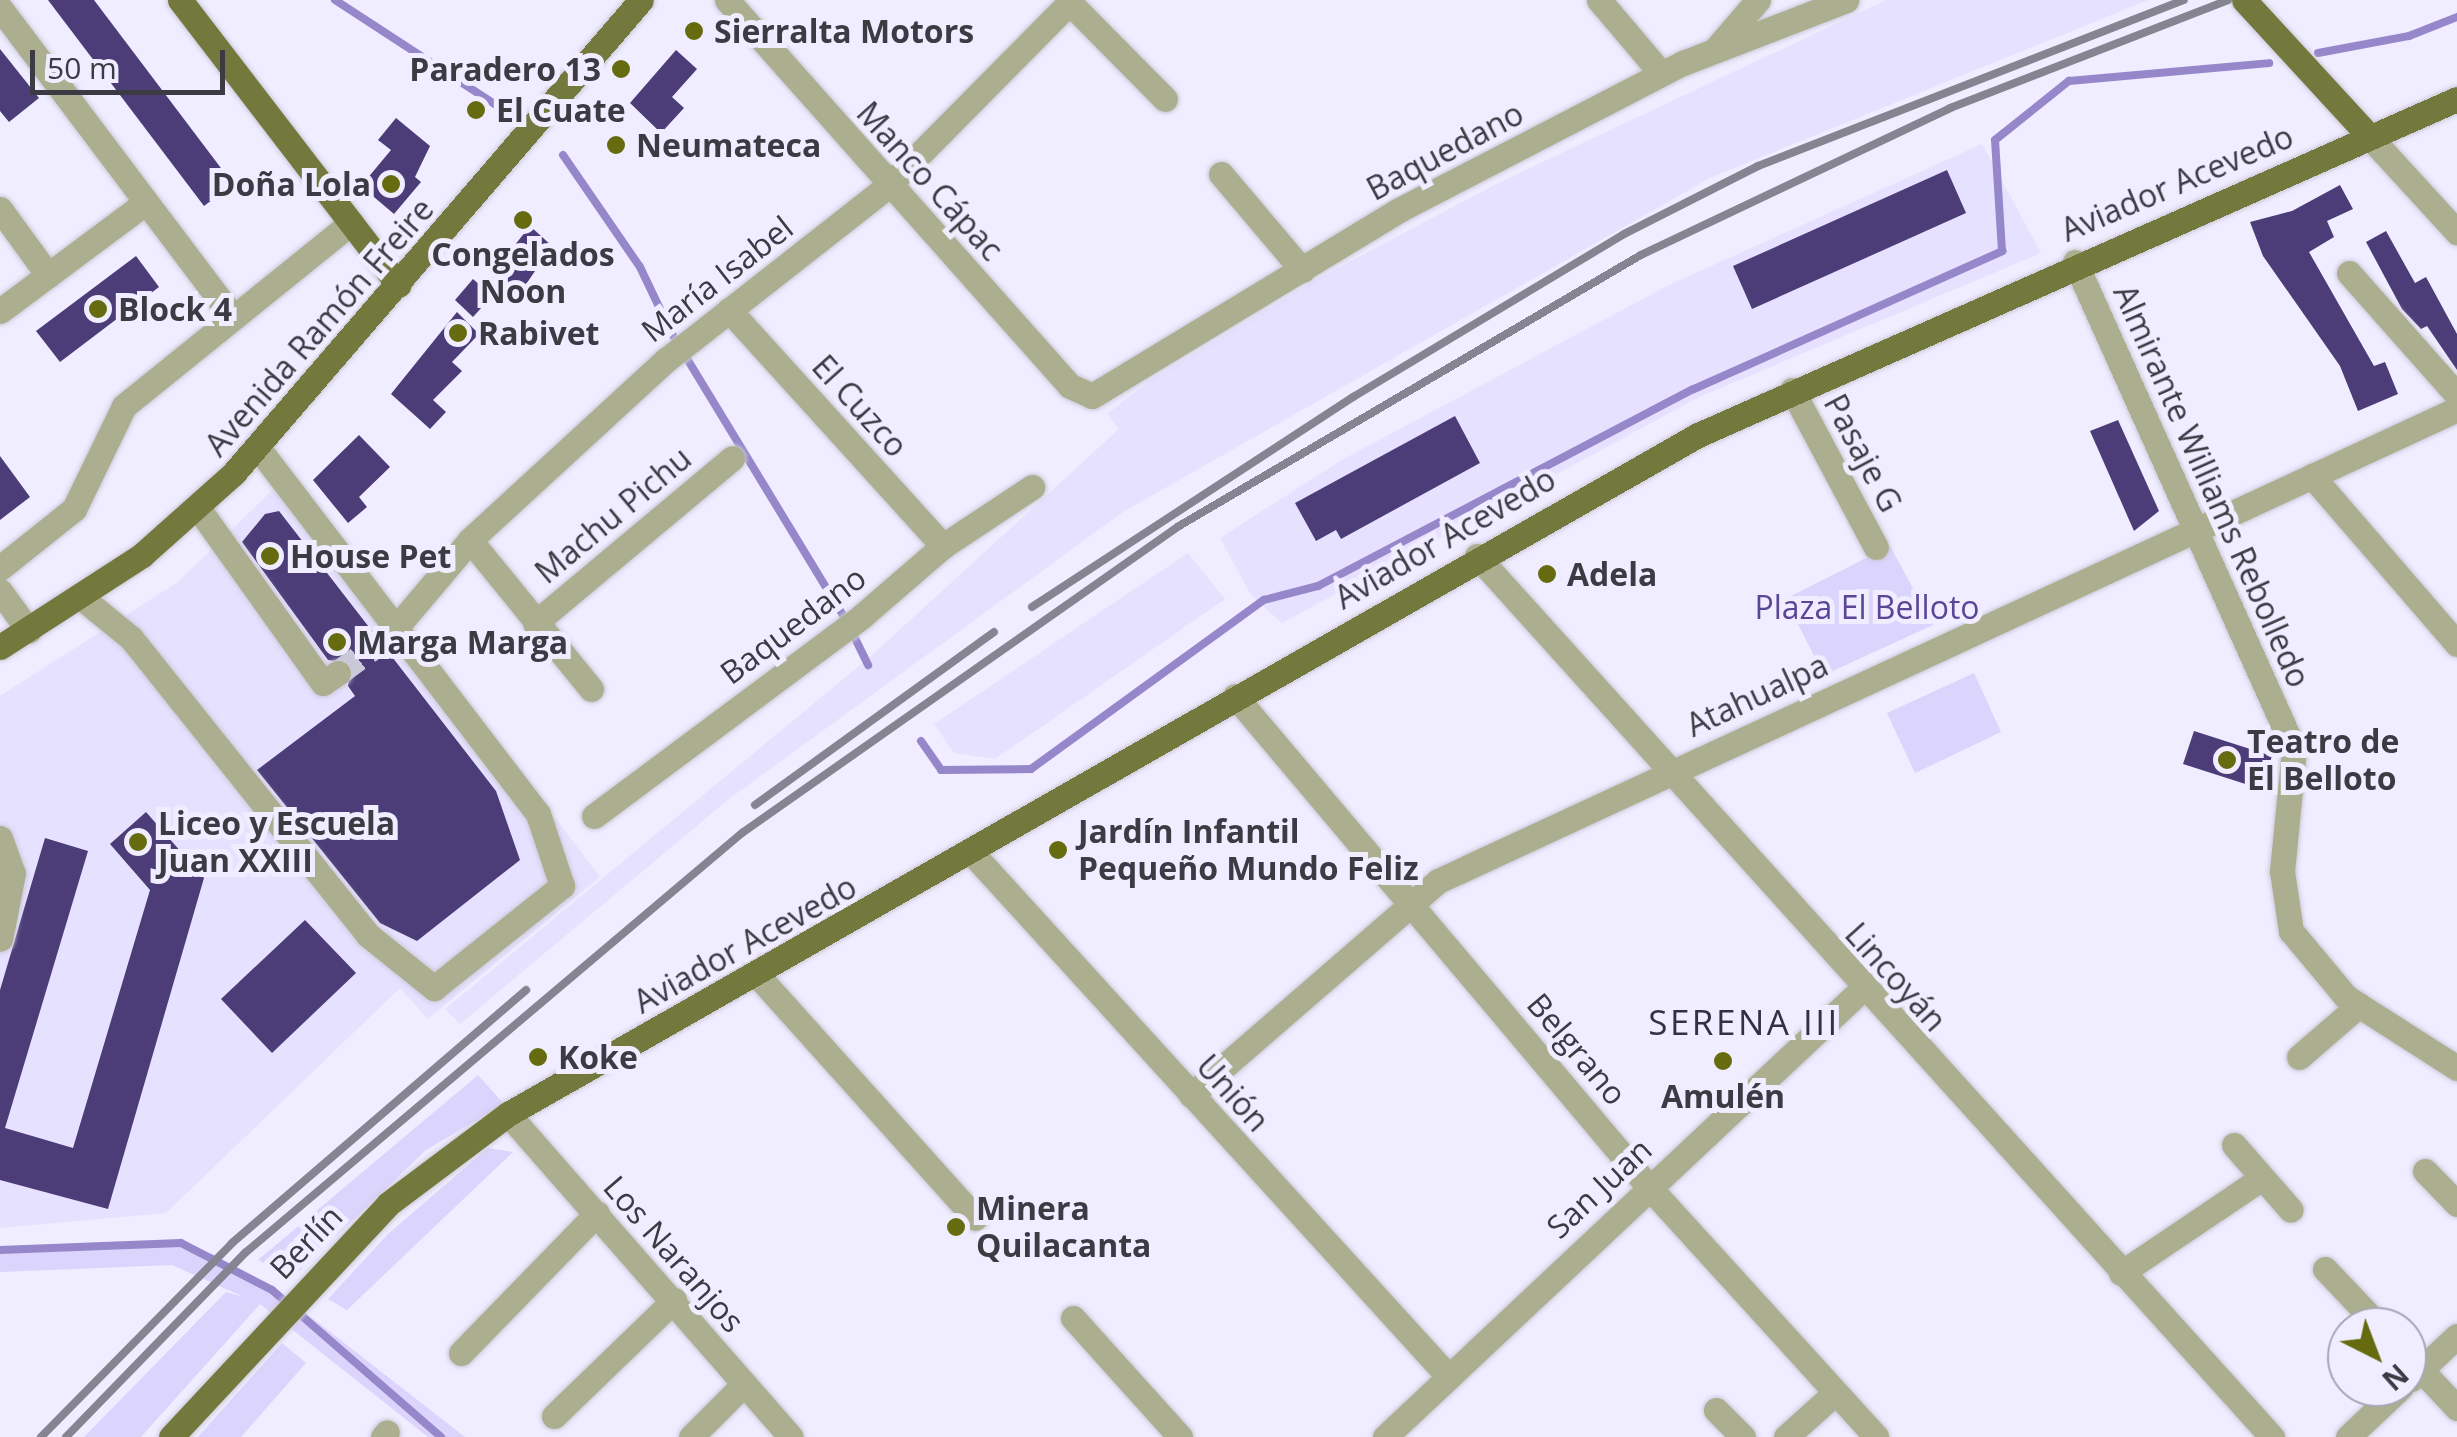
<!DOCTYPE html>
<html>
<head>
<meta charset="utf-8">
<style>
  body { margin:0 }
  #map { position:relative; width:2457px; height:1437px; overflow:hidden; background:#efedff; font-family:"Open Sans",sans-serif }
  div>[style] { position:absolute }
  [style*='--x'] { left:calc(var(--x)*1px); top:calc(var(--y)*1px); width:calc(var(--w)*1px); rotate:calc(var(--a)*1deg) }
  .built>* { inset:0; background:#e6e1ff }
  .green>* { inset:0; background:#dbd4fd }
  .stream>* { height:8px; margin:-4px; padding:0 4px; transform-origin:4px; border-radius:4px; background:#9587ca }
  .building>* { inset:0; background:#4c3d79 }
  .minor-tunnel>* { height:25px; margin-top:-12.5px; transform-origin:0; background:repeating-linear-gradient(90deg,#cbc9d9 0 25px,transparent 0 37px) }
  .roads { filter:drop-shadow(0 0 2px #cbc9d9) drop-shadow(0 0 2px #cbc9d9) }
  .minor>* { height:25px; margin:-12.5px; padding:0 12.5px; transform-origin:12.5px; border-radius:12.5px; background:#abaf8f }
  .major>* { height:25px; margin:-12.5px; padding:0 12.5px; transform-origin:12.5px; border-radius:12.5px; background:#73783c }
  .rail>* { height:8px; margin:-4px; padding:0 4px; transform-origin:4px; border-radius:4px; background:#868490 }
  .dots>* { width:28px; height:28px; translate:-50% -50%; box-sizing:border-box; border:5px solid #efedff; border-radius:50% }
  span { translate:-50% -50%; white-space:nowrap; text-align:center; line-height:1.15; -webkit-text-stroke:10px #efedff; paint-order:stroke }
  .poi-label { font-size:32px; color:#3c3a43; font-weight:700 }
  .left { translate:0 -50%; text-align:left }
  .right { translate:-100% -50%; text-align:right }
  .street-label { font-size:32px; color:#3c3a43 }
  .park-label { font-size:32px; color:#5b4596 }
  .neighbourhood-label { font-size:35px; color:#333041; letter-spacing:2.5px }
  .north { position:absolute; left:2327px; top:1307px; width:100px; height:100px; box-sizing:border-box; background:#efedff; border:2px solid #a7a5b4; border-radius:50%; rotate:138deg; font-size:28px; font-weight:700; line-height:40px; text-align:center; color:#3c3a43 }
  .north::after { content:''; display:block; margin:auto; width:35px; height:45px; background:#666b0f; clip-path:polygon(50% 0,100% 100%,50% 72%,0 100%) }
  .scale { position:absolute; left:30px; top:50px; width:195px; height:45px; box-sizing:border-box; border:5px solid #3c3a43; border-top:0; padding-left:12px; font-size:30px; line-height:35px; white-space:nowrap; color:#3c3a43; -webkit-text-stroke:8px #efedff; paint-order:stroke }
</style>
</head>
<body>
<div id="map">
  <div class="built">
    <i style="clip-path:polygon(1886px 0,2148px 0,1710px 178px,1123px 512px,729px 799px,460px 1024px,445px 1009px,871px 656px,1119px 429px,1107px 414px,1149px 381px,1319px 278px,1496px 184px)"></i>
    <i style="clip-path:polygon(1982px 144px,2041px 253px,1699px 397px,1282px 623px,1251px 595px,1220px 538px,1340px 461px,1669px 285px)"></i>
    <i style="clip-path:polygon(292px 471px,600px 877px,428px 1019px,400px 988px,166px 1213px,0 1228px,0 696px,178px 582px)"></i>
    <i style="clip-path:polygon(1188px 553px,1225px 599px,995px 759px,954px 753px,934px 724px)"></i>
  </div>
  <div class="green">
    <i style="clip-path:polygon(1890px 546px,1933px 625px,1824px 675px,1785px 599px)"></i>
    <i style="clip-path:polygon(1974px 673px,2001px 732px,1915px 773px,1887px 713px)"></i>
    <i style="clip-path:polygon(478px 1075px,504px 1104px,426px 1150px,291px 1279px,258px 1260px)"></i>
    <i style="clip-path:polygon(488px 1148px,513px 1152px,347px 1310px,328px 1299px,388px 1234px)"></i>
    <i style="clip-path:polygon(169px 1243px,213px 1254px,271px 1286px,465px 1437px,428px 1437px,260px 1304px,141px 1437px,84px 1437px,226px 1292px,244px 1297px,172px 1265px,0 1272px,0 1249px)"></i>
    <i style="clip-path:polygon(282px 1343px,306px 1363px,241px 1437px,198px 1437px)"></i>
  </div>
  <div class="stream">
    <i style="--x:335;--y:0;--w:192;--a:33.1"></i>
    <i style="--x:2318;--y:53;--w:93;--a:-10.6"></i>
    <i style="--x:2409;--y:36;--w:52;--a:-21.6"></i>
    <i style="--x:563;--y:155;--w:136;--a:55.5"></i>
    <i style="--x:640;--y:267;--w:74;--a:64.5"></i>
    <i style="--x:672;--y:334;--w:335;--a:58.7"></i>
    <i style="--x:852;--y:632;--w:37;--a:64"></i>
    <i style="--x:921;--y:741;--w:35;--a:55"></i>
    <i style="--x:941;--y:770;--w:90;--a:-0.6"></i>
    <i style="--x:1031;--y:769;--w:288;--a:-36"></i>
    <i style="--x:1264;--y:600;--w:56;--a:-14.5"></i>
    <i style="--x:1318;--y:586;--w:424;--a:-27.7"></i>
    <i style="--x:1694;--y:389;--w:338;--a:-24.1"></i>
    <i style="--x:2002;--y:251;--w:111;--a:-93.6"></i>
    <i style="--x:1995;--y:140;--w:95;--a:-38.6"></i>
    <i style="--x:2069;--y:81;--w:201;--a:-5.1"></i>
    <i style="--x:0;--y:1250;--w:181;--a:-2.2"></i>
    <i style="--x:181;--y:1243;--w:102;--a:27.3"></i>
    <i style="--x:272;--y:1290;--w:224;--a:41"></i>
  </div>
  <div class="building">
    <i style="clip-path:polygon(48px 0,94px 0,233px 184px,204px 206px)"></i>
    <i style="clip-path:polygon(0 49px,39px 98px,9px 122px,0 111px)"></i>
    <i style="clip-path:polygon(676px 50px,697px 69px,672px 97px,684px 108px,661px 133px,630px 103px)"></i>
    <i style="clip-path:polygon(396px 118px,430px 146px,415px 177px,421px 182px,394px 214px,361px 186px,391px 150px,378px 140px)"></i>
    <i style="clip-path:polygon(1947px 170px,1966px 213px,1752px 309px,1733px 266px)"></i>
    <i style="clip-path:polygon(2340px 185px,2353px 209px,2327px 221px,2334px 237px,2309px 252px,2374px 366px,2385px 362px,2398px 394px,2358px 411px,2340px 366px,2263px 256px,2250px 222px,2292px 211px)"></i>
    <i style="clip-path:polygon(530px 226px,552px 246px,516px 299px,490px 276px)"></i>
    <i style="clip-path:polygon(2386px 231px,2415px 283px,2426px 277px,2457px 334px,2457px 370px,2427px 326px,2421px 329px,2402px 309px,2366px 242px)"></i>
    <i style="clip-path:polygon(136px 256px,159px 287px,60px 362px,36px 331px)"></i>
    <i style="clip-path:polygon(473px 279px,492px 296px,473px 317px,455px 300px)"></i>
    <i style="clip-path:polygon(457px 312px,479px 334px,452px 362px,462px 371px,433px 400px,446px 412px,430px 429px,391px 394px)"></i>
    <i style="clip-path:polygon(1455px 416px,1480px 463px,1341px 539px,1336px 530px,1316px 541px,1295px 503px)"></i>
    <i style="clip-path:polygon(2118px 420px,2159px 511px,2134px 531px,2090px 431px)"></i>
    <i style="clip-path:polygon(359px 435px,390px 467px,359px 497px,367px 507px,348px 523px,313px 480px)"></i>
    <i style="clip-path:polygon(0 456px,30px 497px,0 520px)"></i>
    <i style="clip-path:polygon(279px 511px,496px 791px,520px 860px,417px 941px,380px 923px,257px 770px,355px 696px,348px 686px,351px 663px,328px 660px,242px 542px,265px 514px)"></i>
    <i style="clip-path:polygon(2194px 731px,2272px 756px,2261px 789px,2183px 764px)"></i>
    <i style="clip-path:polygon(146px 812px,204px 878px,108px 1209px,0 1180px,0 990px,45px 838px,88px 851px,5px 1128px,73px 1148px,150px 890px,110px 844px)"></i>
    <i style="clip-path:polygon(305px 920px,356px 973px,272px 1053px,221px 999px)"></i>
  </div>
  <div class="minor-tunnel">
    <i style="--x:338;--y:673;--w:63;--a:-36"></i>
  </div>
  <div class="roads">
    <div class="minor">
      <i style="--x:727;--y:0;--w:516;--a:48.38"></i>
      <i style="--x:1070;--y:386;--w:24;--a:24"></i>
      <i style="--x:1092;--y:396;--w:359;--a:-31.2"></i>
      <i style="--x:1399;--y:210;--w:320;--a:-27.4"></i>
      <i style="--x:1683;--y:63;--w:175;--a:-21.1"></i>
      <i style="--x:1599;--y:0;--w:96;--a:49.7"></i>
      <i style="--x:1070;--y:3;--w:135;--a:45.3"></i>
      <i style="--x:0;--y:8;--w:384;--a:53"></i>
      <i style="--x:1715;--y:50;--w:66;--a:-49.3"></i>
      <i style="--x:2368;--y:135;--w:132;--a:47.5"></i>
      <i style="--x:1221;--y:174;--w:126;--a:49.8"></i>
      <i style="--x:0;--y:209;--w:82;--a:54"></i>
      <i style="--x:2075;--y:262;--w:534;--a:65.79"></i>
      <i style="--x:2294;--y:749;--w:123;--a:95.6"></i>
      <i style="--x:2282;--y:871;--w:61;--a:81.5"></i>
      <i style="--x:2291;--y:931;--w:86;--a:50.2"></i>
      <i style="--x:2346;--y:997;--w:132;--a:32.6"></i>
      <i style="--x:2349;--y:273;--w:163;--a:48.5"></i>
      <i style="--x:729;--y:310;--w:319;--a:47.8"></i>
      <i style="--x:0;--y:311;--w:182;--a:-36.7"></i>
      <i style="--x:1792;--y:390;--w:178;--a:61.9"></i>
      <i style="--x:2312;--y:476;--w:222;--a:49.2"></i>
      <i style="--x:198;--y:508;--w:215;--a:54.5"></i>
      <i style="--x:323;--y:683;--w:18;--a:-34"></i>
      <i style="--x:470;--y:540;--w:192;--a:50.9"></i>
      <i style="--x:1477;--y:556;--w:1187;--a:47.94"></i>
      <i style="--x:0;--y:568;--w:95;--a:-38.6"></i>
      <i style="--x:74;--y:509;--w:114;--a:-64.1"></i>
      <i style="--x:124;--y:406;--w:292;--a:-38.9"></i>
      <i style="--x:0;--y:591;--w:49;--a:54.1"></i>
      <i style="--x:82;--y:598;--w:63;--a:39.2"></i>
      <i style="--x:131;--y:638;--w:380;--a:51.4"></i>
      <i style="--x:368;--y:935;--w:85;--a:38.8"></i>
      <i style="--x:434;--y:988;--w:164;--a:-38.6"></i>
      <i style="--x:562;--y:886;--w:76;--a:-108.4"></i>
      <i style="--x:538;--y:814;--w:462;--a:-127.4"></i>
      <i style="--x:535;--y:623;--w:257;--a:-39.9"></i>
      <i style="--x:389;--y:636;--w:126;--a:-49.8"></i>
      <i style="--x:470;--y:540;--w:266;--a:-42.6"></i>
      <i style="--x:666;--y:360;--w:283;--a:-38.1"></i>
      <i style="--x:889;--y:185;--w:260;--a:-45.3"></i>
      <i style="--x:1235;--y:696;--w:641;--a:49.87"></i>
      <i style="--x:1648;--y:1186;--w:339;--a:47.7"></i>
      <i style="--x:594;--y:816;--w:334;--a:-36.7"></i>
      <i style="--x:862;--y:616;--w:107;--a:-40.8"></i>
      <i style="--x:943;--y:546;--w:107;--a:-33.5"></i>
      <i style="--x:0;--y:838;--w:37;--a:70"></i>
      <i style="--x:13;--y:873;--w:67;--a:101.1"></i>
      <i style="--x:972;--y:853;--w:707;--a:47.69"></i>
      <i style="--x:758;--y:976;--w:325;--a:48.1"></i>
      <i style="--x:2299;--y:1057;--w:79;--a:-40.9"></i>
      <i style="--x:1191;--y:1095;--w:327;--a:-40.9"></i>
      <i style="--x:1438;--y:881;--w:1123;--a:-24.85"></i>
      <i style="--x:508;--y:1114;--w:429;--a:48.8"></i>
      <i style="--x:2234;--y:1145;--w:86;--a:48.8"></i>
      <i style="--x:2425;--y:1171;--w:46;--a:45.9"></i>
      <i style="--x:2325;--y:1269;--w:80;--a:46.5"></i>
      <i style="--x:2121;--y:1273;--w:170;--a:-34"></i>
      <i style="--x:1073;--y:1318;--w:160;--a:48"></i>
      <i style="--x:461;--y:1353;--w:195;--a:-45.8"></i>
      <i style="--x:2407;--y:1355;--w:73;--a:46.7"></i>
      <i style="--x:2411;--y:1379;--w:63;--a:-43.1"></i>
      <i style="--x:1716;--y:1410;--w:38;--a:45"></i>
      <i style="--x:554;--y:1416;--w:167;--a:-44"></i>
      <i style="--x:383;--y:1437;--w:6;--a:-51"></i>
      <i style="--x:691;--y:1437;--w:75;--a:-45"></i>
      <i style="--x:1385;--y:1437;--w:654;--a:-43.2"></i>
      <i style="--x:1786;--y:1437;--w:66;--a:-41.9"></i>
      <i style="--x:2348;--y:1437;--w:73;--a:-43.3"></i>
    </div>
    <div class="major">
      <i style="--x:180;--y:0;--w:359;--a:52.5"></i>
      <i style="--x:2244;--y:0;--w:183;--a:47.4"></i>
      <i style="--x:0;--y:647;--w:169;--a:-32.9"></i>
      <i style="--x:142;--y:555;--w:122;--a:-41.7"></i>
      <i style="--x:233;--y:474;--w:625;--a:-49.28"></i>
      <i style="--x:171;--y:1437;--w:318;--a:-47"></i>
      <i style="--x:388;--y:1204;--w:150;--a:-36.9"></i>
      <i style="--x:508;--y:1114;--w:1370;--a:-29.71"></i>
      <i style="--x:1698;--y:435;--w:830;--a:-23.88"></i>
    </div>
  </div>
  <div class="rail">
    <i style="--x:1032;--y:607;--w:384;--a:-33.2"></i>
    <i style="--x:1353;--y:397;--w:316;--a:-31"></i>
    <i style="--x:1624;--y:234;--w:150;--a:-26.9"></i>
    <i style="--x:1758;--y:166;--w:457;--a:-21.3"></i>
    <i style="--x:755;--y:805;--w:295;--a:-35.9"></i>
    <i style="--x:41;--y:1437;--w:272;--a:-45.4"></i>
    <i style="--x:232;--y:1243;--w:388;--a:-40.7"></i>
    <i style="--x:66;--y:1437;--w:257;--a:-45.8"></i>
    <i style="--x:245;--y:1253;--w:651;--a:-40.2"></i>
    <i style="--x:742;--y:833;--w:534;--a:-35.09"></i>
    <i style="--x:1179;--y:526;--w:536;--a:-30.4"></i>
    <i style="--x:1641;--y:255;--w:342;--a:-25.4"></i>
    <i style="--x:1950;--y:108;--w:298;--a:-21.2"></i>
  </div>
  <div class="dots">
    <i style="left:694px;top:31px;background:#666b0f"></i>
    <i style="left:621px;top:69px;background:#666b0f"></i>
    <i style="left:476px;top:110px;background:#666b0f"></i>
    <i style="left:616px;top:145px;background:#666b0f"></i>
    <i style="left:391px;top:184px;background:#666b0f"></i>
    <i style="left:523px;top:220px;background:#666b0f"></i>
    <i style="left:98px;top:309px;background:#666b0f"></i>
    <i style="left:458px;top:333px;background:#666b0f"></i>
    <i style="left:270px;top:556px;background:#666b0f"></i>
    <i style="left:1547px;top:574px;background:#666b0f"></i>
    <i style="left:337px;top:642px;background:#666b0f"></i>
    <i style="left:2227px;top:760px;background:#666b0f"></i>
    <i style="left:138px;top:842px;background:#666b0f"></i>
    <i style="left:1058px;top:850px;background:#666b0f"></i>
    <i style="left:538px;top:1057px;background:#666b0f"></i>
    <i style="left:1723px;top:1061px;background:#666b0f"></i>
    <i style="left:956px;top:1227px;background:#666b0f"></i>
  </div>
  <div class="poi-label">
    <span class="left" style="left:714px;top:31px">Sierralta Motors</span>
    <span class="right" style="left:601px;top:69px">Paradero 13</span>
    <span class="left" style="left:496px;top:110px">El Cuate</span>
    <span class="left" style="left:636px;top:145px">Neumateca</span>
    <span class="right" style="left:371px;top:184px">Doña Lola</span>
    <span style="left:523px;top:273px">Congelados<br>Noon</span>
    <span class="left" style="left:118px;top:309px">Block 4</span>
    <span class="left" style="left:478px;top:333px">Rabivet</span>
    <span class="left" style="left:290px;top:556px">House Pet</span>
    <span class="left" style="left:1567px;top:574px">Adela</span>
    <span class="left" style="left:357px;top:642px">Marga Marga</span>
    <span class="left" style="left:2247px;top:760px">Teatro de<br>El Belloto</span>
    <span class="left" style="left:158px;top:842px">Liceo y Escuela<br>Juan XXIII</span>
    <span class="left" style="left:1078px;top:850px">Jardín Infantil<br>Pequeño Mundo Feliz</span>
    <span class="left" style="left:558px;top:1057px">Koke</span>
    <span style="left:1723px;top:1096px">Amulén</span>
    <span class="left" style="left:976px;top:1227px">Minera<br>Quilacanta</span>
  </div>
  <div class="street-label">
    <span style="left:1445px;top:151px;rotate:-28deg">Baquedano</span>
    <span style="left:930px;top:181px;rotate:48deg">Manco Cápac</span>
    <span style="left:2177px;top:183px;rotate:-23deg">Aviador Acevedo</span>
    <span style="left:717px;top:279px;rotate:-38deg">María Isabel</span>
    <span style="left:319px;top:327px;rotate:-49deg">Avenida Ramón Freire</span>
    <span style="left:860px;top:406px;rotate:48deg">El Cuzco</span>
    <span style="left:1863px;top:453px;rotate:62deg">Pasaje G</span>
    <span style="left:2212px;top:486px;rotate:66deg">Almirante Williams Rebolledo</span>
    <span style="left:613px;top:515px;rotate:-40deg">Machu Pichu</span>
    <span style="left:1445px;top:538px;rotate:-30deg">Aviador Acevedo</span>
    <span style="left:793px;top:625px;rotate:-37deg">Baquedano</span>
    <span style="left:1757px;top:695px;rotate:-25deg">Atahualpa</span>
    <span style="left:745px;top:944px;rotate:-29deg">Aviador Acevedo</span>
    <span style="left:1896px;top:977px;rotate:48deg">Lincoyán</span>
    <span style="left:1577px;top:1049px;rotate:50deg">Belgrano</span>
    <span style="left:1233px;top:1093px;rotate:48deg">Unión</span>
    <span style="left:1599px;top:1188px;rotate:-43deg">San Juan</span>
    <span style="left:306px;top:1242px;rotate:-46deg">Berlín</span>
    <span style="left:674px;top:1254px;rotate:49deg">Los Naranjos</span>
  </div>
  <div class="park-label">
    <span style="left:1867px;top:607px">Plaza El Belloto</span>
  </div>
  <div class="neighbourhood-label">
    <span style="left:1744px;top:1022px">SERENA III</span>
  </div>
  <div class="north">N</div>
  <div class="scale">50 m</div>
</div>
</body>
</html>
